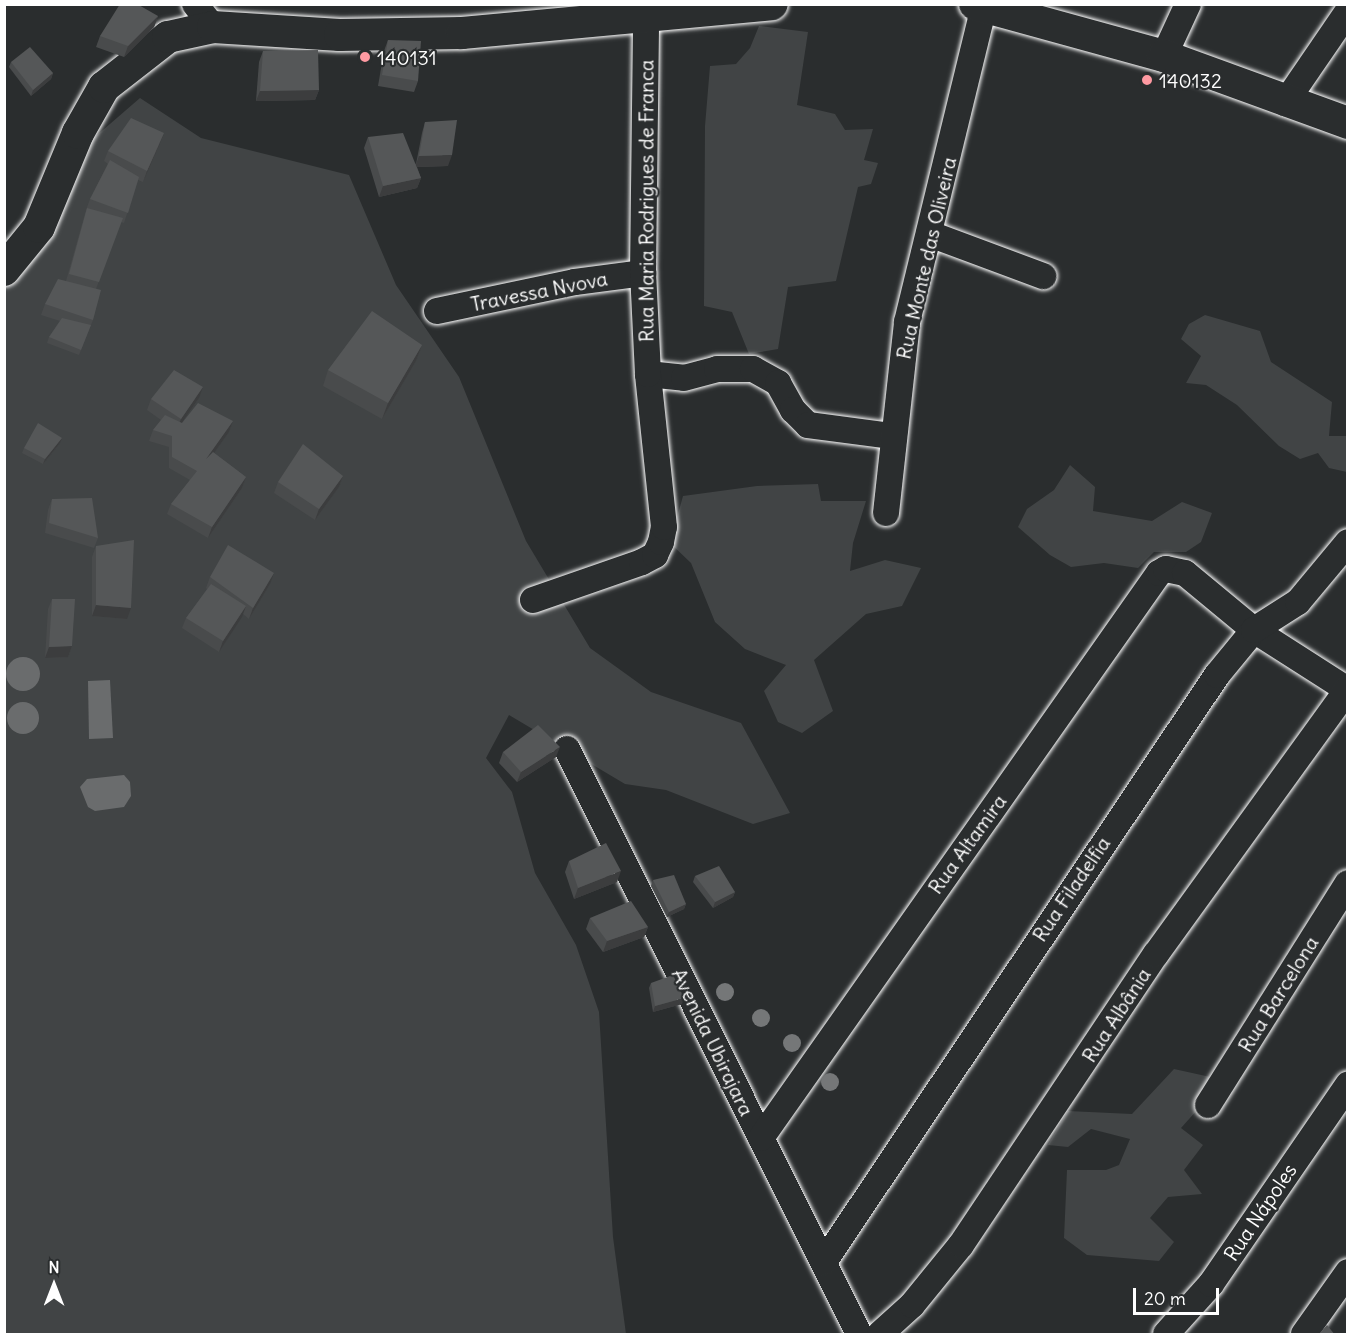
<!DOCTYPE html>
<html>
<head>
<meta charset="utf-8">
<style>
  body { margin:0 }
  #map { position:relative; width:1352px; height:1339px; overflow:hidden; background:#2a2d2e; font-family:Delius,sans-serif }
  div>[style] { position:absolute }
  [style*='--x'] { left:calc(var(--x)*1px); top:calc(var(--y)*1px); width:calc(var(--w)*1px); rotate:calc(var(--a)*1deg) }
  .green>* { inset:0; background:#414445 }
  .water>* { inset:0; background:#6a6c6d }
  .round { border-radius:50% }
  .roads { filter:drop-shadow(0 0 2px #fff) drop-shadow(0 0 2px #fff) }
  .minor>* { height:26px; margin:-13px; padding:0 13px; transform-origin:13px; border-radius:13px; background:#2a2d2e }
  .tertiary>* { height:32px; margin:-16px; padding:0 16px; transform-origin:16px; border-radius:16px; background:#2a2d2e }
  .trees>* { width:18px; height:18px; margin:-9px; border-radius:50%; background:#757778 }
  .wall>* { inset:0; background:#494b4c }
  .shaded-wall>* { inset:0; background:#3c3d3e }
  .building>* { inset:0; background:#555758 }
  .dots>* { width:16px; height:16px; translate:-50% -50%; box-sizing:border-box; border:3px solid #2a2d2e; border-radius:50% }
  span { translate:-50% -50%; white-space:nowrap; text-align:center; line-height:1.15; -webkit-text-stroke:4.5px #2a2d2e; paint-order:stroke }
  .poi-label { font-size:20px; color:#fff }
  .left { translate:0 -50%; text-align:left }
  .street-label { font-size:20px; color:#fff }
  .frame { position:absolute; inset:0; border:6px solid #fff; pointer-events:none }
  .north { position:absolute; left:24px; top:1255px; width:60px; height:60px; -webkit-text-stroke:4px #2a2d2e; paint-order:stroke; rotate:0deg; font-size:16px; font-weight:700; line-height:24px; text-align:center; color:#fff }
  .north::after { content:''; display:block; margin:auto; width:21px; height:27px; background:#fff; clip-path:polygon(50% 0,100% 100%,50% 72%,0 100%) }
  .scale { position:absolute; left:1133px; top:1288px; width:86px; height:27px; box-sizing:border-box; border:3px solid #fff; border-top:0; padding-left:8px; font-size:18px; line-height:21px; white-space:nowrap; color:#fff; -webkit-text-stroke:4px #2a2d2e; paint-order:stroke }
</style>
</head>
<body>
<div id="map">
  <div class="green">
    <i style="clip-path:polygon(759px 26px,808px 32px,797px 105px,835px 114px,845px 130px,873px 129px,864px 160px,878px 163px,871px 184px,858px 187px,836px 281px,788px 287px,778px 349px,749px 354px,732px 312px,704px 306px,705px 126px,710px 66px,736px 64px,750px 48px)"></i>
    <i style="clip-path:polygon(140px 98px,201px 138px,349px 175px,396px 285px,459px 377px,526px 541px,590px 648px,651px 692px,741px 723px,790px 813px,753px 824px,666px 790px,625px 784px,509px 715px,486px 758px,512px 792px,535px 873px,576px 945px,599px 1012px,613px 1237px,626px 1334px,5px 1334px,4px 258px,44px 181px)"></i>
    <i style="clip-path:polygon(1205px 315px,1260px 331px,1271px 362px,1332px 402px,1329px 436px,1347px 436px,1347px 472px,1329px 468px,1318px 453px,1300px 459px,1279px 446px,1237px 405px,1206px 385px,1186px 383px,1201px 356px,1181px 339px,1189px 324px)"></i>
    <i style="clip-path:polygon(1070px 465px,1095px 487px,1093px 511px,1152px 521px,1182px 502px,1212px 513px,1201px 542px,1186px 552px,1154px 552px,1138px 568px,1104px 563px,1071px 567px,1050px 555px,1018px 527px,1027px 509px,1054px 490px)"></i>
    <i style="clip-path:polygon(818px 484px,821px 501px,866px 501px,853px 543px,850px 571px,885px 560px,921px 568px,902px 606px,866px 614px,814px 660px,833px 711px,802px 733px,778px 722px,764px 691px,786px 665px,745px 649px,715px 622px,691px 563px,670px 543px,683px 496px,757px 486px)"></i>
    <i style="clip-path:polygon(1174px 1069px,1224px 1080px,1181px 1128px,1203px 1145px,1184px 1170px,1202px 1194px,1168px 1197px,1150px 1218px,1174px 1242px,1159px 1261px,1087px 1255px,1064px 1238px,1067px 1170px,1106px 1170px,1119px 1165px,1130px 1139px,1091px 1129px,1068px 1147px,1048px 1145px,1068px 1111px,1132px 1114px)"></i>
  </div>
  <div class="water">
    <i class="round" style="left:6px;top:657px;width:34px;height:34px"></i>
    <i style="clip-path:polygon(110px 680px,113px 738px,89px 739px,88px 681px)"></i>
    <i class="round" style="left:7px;top:702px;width:32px;height:32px"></i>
    <i style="clip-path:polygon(124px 775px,130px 782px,131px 796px,124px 807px,95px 811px,88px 807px,80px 787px,87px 779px)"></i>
  </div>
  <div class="roads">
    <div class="minor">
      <i style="--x:195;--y:4;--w:29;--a:52"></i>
      <i style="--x:1164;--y:56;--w:57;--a:-65.2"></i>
      <i style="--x:1285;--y:103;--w:112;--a:-55.6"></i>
      <i style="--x:930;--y:234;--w:121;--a:20.4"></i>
      <i style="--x:437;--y:311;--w:141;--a:-11.9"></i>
      <i style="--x:575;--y:282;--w:69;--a:-7.5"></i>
      <i style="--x:648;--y:374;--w:36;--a:6"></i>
      <i style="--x:684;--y:378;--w:34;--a:-15"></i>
      <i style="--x:717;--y:369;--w:36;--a:0"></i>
      <i style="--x:753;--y:369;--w:29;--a:29"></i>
      <i style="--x:778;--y:383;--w:31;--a:61"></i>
      <i style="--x:793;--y:410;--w:21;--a:45"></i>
      <i style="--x:808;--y:425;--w:85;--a:7.5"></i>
      <i style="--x:886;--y:513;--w:192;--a:-83.7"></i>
      <i style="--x:907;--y:322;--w:326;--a:-76.3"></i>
      <i style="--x:533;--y:600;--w:115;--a:-19.2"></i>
      <i style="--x:642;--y:562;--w:15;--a:-28"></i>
      <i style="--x:655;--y:555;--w:14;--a:-65"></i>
      <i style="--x:661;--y:542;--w:15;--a:-79"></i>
      <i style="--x:664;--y:527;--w:154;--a:-96"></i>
      <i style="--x:648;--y:374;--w:101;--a:-92.8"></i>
      <i style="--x:643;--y:273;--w:260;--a:-89.3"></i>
      <i style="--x:567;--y:749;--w:654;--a:63.47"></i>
      <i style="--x:1208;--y:1105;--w:262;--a:-57.8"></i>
      <i style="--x:761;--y:1138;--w:691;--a:-54.84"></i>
      <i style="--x:1159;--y:573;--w:8;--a:-30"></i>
      <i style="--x:1166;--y:569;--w:19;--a:12"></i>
      <i style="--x:1185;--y:573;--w:89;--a:39.6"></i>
      <i style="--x:1254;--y:630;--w:112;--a:32.6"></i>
      <i style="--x:824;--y:1262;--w:706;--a:-56.2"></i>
      <i style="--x:1217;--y:675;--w:58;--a:-50.6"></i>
      <i style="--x:1254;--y:630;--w:52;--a:-32.5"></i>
      <i style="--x:1298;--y:602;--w:78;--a:-50.2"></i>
      <i style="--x:880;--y:1334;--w:43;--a:-42.2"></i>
      <i style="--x:912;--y:1305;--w:77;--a:-50.8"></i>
      <i style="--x:961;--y:1245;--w:350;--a:-56.2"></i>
      <i style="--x:1156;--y:954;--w:326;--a:-54.1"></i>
      <i style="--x:1166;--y:1334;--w:67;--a:-48"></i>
      <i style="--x:1211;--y:1284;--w:242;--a:-55.5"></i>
      <i style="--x:1304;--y:1334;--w:76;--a:-54.6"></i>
    </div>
    <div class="tertiary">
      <i style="--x:975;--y:4;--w:196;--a:15.4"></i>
      <i style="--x:1164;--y:56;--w:196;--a:20"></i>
      <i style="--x:4;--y:270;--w:55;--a:-50.9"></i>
      <i style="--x:39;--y:227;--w:102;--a:-67.5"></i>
      <i style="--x:78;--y:133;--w:53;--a:-60.5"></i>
      <i style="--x:104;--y:87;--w:81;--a:-38"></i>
      <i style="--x:168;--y:37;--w:46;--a:-12.5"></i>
      <i style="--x:213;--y:27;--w:127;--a:3.6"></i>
      <i style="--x:340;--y:35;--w:122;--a:-0.9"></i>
      <i style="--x:462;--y:33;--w:311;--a:-5.3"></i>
    </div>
  </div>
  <div class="trees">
    <i style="left:725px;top:992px"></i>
    <i style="left:761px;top:1018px"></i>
    <i style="left:792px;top:1043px"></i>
    <i style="left:830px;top:1082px"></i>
  </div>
  <div class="wall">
    <i style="clip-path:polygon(158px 16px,154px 27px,124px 57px,96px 47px,100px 36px)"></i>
    <i style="clip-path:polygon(388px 40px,418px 81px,414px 92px,378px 86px,384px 51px)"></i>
    <i style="clip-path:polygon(263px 51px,319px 90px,315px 100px,256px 101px,259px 62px)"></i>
    <i style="clip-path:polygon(11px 62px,53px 73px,51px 79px,31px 96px,9px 67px)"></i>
    <i style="clip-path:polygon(425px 122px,448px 166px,417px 167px,421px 178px,417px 188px,379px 197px,364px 148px,368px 137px,416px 164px,422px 133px)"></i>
    <i style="clip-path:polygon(160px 143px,143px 182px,138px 180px,124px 223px,121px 222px,96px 289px,93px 320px,79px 355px,47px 343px,49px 337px,60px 321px,41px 315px,45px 304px,66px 281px,86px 210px,90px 199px,108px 164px,104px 161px,108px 151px)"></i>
    <i style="clip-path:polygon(422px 345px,416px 361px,382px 419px,323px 386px,328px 370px)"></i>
    <i style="clip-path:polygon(199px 398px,182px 423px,233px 421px,229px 432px,214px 453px,246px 477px,242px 488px,208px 538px,167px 514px,171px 504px,190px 480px,169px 468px,169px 447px,149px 441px,153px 430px,161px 420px,147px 410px,151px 399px)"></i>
    <i style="clip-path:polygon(60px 443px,43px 464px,22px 453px,24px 448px)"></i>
    <i style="clip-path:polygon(343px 476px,339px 487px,315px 520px,274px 493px,278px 482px)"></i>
    <i style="clip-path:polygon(52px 499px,98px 538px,94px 548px,45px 533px,48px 510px)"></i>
    <i style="clip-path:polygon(96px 546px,127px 619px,92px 616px,92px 557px)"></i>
    <i style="clip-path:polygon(210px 577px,270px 584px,249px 619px,243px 614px,219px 652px,182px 628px,186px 618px,207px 589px,206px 588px)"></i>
    <i style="clip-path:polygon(52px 599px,72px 646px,68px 657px,45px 658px,48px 609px)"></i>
    <i style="clip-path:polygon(503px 752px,556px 757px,517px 782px,499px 763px)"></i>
    <i style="clip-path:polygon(569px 861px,617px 882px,574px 899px,565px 872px)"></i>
    <i style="clip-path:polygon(695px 876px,735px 892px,733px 897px,713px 908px,693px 882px)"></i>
    <i style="clip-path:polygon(653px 880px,686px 904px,684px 909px,667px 917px,651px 886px)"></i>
    <i style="clip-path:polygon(590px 918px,648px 927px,644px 937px,603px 952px,586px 929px)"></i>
    <i style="clip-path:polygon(651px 983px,682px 1004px,653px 1012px,649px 988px)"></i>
  </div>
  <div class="shaded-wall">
    <i style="clip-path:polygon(158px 16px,154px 27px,124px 57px,128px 46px)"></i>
    <i style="clip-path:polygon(53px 73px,51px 79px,31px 96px,33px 90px)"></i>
    <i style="clip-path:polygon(319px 90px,315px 100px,256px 101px,260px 91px)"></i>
    <i style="clip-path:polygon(164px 133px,160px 143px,143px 182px,147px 171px)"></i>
    <i style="clip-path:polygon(452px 155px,448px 166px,415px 167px,419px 156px)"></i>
    <i style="clip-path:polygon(421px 178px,417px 188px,379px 197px,383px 186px)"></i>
    <i style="clip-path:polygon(422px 345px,416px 361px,382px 419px,388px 403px)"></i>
    <i style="clip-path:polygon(203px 387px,199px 398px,177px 430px,181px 419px)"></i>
    <i style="clip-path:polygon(233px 421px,229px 432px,202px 470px,206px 459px)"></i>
    <i style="clip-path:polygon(62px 438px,60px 443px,43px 464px,45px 459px)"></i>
    <i style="clip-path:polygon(343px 476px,339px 487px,315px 520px,319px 509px)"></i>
    <i style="clip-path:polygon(246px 477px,242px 488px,208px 538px,212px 527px)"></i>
    <i style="clip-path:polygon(274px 573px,270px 584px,249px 619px,253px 608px)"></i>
    <i style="clip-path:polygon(96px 605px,131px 608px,127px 619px,92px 616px)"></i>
    <i style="clip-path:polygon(246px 606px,242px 617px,219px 652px,223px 641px)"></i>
    <i style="clip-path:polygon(72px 646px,68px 657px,45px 658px,49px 647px)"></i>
    <i style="clip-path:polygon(560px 747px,556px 757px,517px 782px,521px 772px)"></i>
    <i style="clip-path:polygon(621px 871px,617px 882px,574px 899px,578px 888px)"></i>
    <i style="clip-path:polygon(735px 892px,733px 897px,713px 908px,715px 902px)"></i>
    <i style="clip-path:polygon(686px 904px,684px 909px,667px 917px,669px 912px)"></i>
    <i style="clip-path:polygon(648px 927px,644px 937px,603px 952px,607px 941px)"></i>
    <i style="clip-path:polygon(684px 998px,682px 1004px,653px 1012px,655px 1006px)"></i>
  </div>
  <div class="building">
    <i style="clip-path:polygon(120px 4px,137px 4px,158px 16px,128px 46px,100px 36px)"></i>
    <i style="clip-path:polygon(388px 40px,421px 41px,418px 81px,382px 75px)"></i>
    <i style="clip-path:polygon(30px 47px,53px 73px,33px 90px,11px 62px)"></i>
    <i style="clip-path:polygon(318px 50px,319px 90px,260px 91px,263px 51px)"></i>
    <i style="clip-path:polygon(131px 118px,164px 133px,147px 171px,108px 151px)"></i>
    <i style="clip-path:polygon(457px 120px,452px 155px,419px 156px,425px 122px)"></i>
    <i style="clip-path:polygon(403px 133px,421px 178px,383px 186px,368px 137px)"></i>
    <i style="clip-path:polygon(110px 160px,139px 177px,128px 213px,90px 199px)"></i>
    <i style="clip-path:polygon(87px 208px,123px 218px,99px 282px,69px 274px)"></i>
    <i style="clip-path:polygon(58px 279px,101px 290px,93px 320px,45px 304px)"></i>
    <i style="clip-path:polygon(372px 311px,422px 345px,388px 403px,328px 370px)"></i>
    <i style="clip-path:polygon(62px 318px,91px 325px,81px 350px,49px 337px)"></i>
    <i style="clip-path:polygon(174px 370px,203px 387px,181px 419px,151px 399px)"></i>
    <i style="clip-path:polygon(198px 403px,233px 421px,206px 459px,213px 452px,246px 477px,212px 527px,171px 504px,197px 471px,172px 457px,172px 436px,153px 430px,165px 415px,182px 423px)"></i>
    <i style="clip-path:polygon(38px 423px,62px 438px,45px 459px,24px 448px)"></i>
    <i style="clip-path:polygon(303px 444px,343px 476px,319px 509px,278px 482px)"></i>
    <i style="clip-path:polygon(92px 498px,98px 538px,49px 523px,52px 499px)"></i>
    <i style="clip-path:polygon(134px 540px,131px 608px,96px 605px,96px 546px)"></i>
    <i style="clip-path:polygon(228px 545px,274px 573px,253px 608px,210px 577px)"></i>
    <i style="clip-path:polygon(211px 584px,246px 606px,223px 641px,186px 618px)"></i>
    <i style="clip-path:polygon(52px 599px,75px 599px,72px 646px,49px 647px)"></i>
    <i style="clip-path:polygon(538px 725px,560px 747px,521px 772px,503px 752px)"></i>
    <i style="clip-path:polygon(606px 843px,621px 871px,578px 888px,569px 861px)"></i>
    <i style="clip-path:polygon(719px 866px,735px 892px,715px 902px,695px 876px)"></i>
    <i style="clip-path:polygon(674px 875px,686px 904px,669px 912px,653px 880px)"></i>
    <i style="clip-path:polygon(631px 901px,648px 927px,607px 941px,590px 918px)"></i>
    <i style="clip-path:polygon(673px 975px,684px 998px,655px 1006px,651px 983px)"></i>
    <i style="clip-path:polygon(1327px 1325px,1335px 1335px,1318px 1335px)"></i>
  </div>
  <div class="dots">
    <i style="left:365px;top:57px;background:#ff9aa2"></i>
    <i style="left:1147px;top:80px;background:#ff9aa2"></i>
  </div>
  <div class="poi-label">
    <span class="left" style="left:377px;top:57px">140131</span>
    <span class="left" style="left:1159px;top:80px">140132</span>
  </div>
  <div class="street-label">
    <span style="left:646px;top:201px;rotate:-90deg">Rua Maria Rodrigues de Franca</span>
    <span style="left:926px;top:258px;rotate:-77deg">Rua Monte das Oliveira</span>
    <span style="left:539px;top:291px;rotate:-11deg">Travessa Nvova</span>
    <span style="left:967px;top:844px;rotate:-54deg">Rua Altamira</span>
    <span style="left:1071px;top:889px;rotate:-56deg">Rua Filadelfia</span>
    <span style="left:1278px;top:994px;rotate:-58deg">Rua Barcelona</span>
    <span style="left:1116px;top:1015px;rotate:-57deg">Rua Albânia</span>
    <span style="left:713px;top:1042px;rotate:64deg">Avenida Ubirajara</span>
    <span style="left:1260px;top:1212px;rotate:-56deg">Rua Nápoles</span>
  </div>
  <div class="frame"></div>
  <div class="north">N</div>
  <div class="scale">20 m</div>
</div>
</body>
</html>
